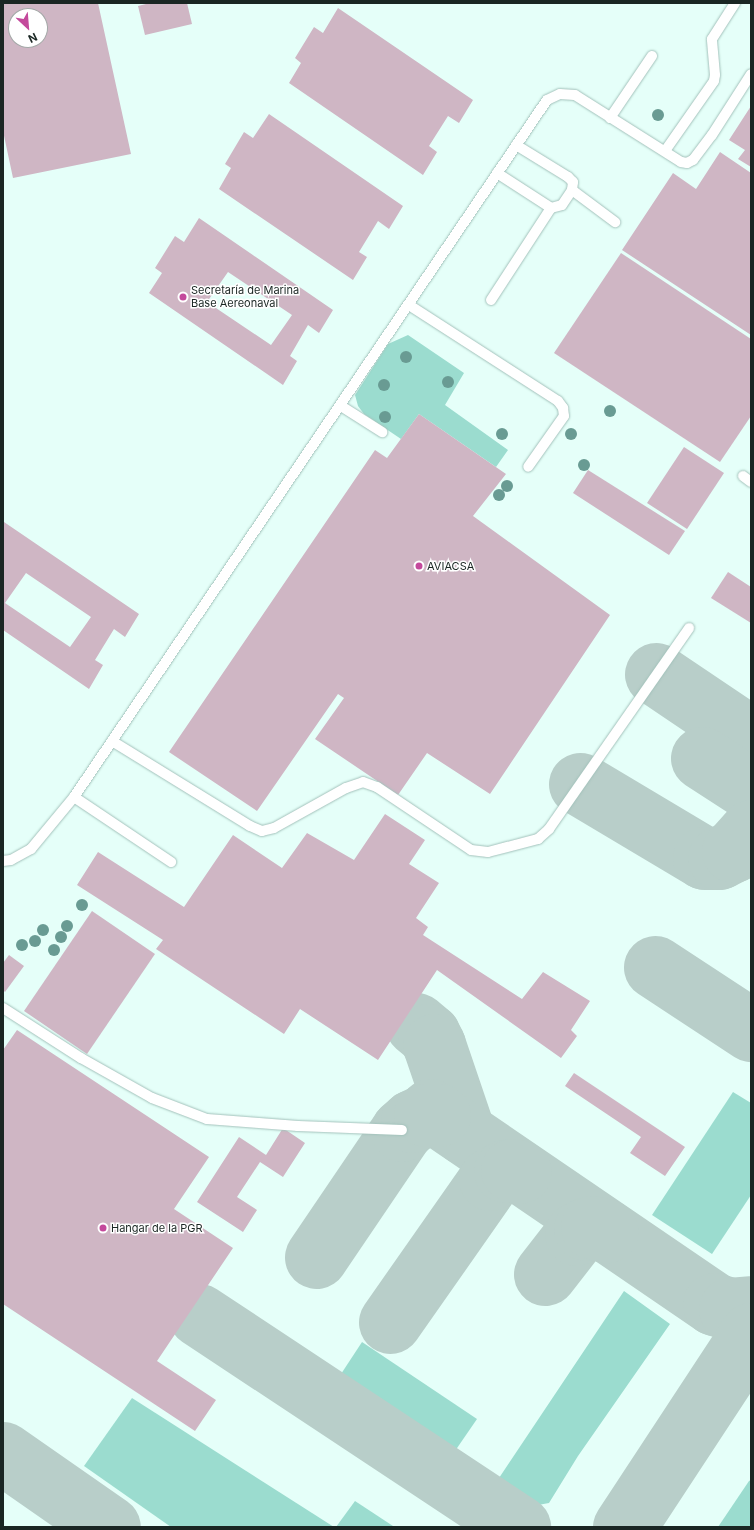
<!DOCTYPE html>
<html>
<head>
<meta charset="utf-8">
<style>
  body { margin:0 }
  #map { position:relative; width:754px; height:1530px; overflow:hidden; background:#e5fff9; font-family:Inter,sans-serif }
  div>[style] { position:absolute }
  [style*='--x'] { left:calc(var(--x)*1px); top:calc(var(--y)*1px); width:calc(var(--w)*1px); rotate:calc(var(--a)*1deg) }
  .green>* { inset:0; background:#9bdccf }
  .taxiway>* { height:63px; margin:-31.5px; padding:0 31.5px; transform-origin:31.5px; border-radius:31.5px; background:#b8cec9 }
  .building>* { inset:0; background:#cfb6c4 }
  .roads { filter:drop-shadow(0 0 1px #a3c2bb) drop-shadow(0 0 1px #a3c2bb) }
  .lane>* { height:10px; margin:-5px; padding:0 5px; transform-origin:5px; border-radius:5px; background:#fff }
  .trees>* { width:12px; height:12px; margin:-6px; border-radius:50%; background:#699b93 }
  .dots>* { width:11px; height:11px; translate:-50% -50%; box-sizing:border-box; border:2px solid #fff; border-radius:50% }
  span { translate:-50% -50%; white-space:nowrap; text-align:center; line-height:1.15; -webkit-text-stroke:3px #fff; paint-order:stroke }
  .poi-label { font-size:11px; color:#1a2623 }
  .left { translate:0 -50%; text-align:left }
  .frame { position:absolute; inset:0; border:4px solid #1a2623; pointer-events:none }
  .north { position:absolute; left:8px; top:8px; width:40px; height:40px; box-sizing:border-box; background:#fff; border:1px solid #a3a8a7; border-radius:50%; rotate:154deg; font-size:11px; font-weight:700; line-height:16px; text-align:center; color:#1a2623 }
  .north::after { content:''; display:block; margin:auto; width:14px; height:18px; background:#c4499c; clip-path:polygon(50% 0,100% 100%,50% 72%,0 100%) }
</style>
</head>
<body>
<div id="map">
  <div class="green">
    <i style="clip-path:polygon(408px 335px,464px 373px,445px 405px,508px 450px,496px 467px,419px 414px,401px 439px,364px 414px,358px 406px,355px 395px,388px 344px)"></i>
    <i style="clip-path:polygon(733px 1092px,751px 1103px,751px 1195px,712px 1254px,652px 1215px)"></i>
    <i style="clip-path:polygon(624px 1291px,670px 1324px,578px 1456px,549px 1503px,538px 1505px,499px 1478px)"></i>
    <i style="clip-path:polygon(362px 1342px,477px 1419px,455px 1451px,341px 1374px)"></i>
    <i style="clip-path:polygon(132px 1398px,334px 1527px,171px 1527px,84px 1466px)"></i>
    <i style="clip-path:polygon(751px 1480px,751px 1527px,718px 1527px,749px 1481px)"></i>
    <i style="clip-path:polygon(355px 1501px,393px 1526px,393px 1527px,336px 1527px)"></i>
  </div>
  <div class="taxiway">
    <i style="--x:656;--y:674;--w:115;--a:34"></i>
    <i style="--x:702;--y:758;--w:59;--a:33.1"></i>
    <i style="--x:580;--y:784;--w:144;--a:30.8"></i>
    <i style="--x:704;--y:858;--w:15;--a:0"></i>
    <i style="--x:719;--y:858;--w:16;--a:-27"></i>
    <i style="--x:733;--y:851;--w:27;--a:-48"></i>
    <i style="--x:655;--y:967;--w:115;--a:33.3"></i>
    <i style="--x:416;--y:1024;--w:17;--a:40"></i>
    <i style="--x:429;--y:1035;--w:11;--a:63"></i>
    <i style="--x:434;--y:1045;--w:93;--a:71.2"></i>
    <i style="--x:430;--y:1110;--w:344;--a:34.3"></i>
    <i style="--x:714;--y:1304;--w:17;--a:17"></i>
    <i style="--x:730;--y:1309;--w:21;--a:-5"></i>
    <i style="--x:316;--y:1257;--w:153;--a:-55.9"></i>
    <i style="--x:402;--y:1130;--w:13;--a:-42"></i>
    <i style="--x:412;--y:1121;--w:14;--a:-25"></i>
    <i style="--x:425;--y:1115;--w:14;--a:0"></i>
    <i style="--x:545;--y:1274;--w:51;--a:-52.2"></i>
    <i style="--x:576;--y:1234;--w:10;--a:-29"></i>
    <i style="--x:585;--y:1229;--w:7;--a:-16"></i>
    <i style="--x:592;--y:1227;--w:15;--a:16"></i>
    <i style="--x:199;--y:1315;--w:384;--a:33.5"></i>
    <i style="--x:390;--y:1322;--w:174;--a:-55"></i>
    <i style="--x:490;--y:1179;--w:17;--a:-28"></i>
    <i style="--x:505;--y:1171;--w:7;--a:-8"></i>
    <i style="--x:512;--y:1170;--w:8;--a:14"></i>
    <i style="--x:3;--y:1453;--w:129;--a:34.9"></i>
    <i style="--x:624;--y:1527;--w:231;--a:-56.7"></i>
  </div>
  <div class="building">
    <i style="clip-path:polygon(evenodd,3px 3px,98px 3px,131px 154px,13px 178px,3px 131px,3px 3px,16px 16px,40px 16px,40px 40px,16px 40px,16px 16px)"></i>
    <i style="clip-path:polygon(150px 3px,187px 3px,192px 24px,145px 35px,138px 6px)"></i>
    <i style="clip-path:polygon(338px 8px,473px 100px,459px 123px,448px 116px,429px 146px,437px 152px,423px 175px,289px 83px,301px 63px,295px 58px,314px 27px,323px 33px)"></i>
    <i style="clip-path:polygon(751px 106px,751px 167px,738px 159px,745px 150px,729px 140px)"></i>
    <i style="clip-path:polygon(269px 114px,403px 206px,389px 229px,378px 221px,359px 252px,367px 257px,353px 280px,219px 189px,231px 168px,225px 164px,244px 132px,253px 138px)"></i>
    <i style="clip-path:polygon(720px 152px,751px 173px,751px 335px,622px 250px,673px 173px,696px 189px)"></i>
    <i style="clip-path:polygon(evenodd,199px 218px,333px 310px,319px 333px,308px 325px,290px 356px,297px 361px,283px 385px,149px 293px,162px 273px,155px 268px,175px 236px,184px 242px,199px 218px,228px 272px,292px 315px,271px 345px,207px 302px,228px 272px)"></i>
    <i style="clip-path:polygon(621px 253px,751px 339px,751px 416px,720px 462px,554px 353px)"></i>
    <i style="clip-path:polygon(419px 414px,506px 474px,473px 516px,610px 615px,490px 794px,427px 753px,398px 795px,315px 739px,344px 698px,338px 694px,257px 811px,169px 752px,375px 450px,387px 458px)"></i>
    <i style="clip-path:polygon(684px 447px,724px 473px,687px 529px,647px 503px)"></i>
    <i style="clip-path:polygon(588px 470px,685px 531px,669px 555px,573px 493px)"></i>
    <i style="clip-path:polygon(evenodd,4px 522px,139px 614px,125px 637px,114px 629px,95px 660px,103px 665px,89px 689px,3px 630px,4px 522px,26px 573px,91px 617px,70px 647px,5px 603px,26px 573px)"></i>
    <i style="clip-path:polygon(728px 572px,751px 587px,751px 623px,711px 598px)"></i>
    <i style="clip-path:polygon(385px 814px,425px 840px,409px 864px,439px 883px,416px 918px,428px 927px,423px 935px,522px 999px,543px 972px,590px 1001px,571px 1030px,577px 1036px,561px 1058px,437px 970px,378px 1060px,300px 1009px,284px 1034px,156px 949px,163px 940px,77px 885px,98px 852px,184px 907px,233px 835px,282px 868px,307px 833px,354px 860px)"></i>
    <i style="clip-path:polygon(92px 911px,155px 954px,87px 1054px,24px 1011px)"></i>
    <i style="clip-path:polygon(9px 955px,24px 966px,5px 992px,3px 990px,3px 963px)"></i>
    <i style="clip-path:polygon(17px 1030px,209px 1157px,174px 1209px,233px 1248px,157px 1361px,216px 1400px,195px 1431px,3px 1304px,3px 1050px)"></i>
    <i style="clip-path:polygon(574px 1073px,685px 1147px,665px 1176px,630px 1153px,641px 1137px,565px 1086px)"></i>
    <i style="clip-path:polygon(283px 1128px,305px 1143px,283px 1177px,260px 1162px,237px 1197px,257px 1210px,243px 1232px,197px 1202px,239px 1137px,266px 1155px)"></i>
  </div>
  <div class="roads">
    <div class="lane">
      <i style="--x:610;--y:118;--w:75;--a:-55.9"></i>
      <i style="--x:665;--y:151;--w:85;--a:-55"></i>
      <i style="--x:714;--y:81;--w:6;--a:-81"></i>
      <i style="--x:715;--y:75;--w:36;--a:-95"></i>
      <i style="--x:712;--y:39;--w:43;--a:-57.4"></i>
      <i style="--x:497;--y:173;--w:64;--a:32.9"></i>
      <i style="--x:551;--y:208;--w:11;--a:-15"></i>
      <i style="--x:562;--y:205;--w:18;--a:-56"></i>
      <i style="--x:572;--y:190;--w:8;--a:-83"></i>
      <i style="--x:573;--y:182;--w:7;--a:-135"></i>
      <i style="--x:568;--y:177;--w:61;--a:-148.4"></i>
      <i style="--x:572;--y:190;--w:54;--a:36.7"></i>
      <i style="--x:491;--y:300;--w:110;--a:-56.9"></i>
      <i style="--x:409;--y:305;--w:177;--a:32.8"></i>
      <i style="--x:558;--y:401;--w:9;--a:54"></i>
      <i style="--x:563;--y:408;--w:8;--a:83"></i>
      <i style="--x:564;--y:416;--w:62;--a:125.2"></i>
      <i style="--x:341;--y:406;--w:49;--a:32.4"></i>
      <i style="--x:743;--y:476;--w:10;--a:37"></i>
      <i style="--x:112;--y:741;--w:162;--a:31.6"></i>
      <i style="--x:250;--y:826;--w:13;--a:23"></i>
      <i style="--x:262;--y:831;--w:12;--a:-14"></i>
      <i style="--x:274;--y:828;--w:82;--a:-29.1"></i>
      <i style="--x:346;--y:788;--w:18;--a:-19"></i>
      <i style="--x:363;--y:782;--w:15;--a:20"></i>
      <i style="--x:377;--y:787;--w:113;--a:33.8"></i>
      <i style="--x:471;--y:850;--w:17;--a:7"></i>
      <i style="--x:488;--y:852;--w:52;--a:-14.6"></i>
      <i style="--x:538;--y:839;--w:15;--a:-42"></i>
      <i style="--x:549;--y:829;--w:245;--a:-55.1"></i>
      <i style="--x:74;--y:797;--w:117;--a:33.8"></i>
      <i style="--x:3;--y:861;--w:8;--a:-7"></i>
      <i style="--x:11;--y:860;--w:23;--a:-29"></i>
      <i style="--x:31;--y:849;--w:67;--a:-50.4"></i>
      <i style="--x:74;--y:797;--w:842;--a:-55.84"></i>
      <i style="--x:547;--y:100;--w:14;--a:-25"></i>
      <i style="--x:560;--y:94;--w:15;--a:4"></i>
      <i style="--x:575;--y:95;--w:125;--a:32.3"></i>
      <i style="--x:681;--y:162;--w:6;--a:9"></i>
      <i style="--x:687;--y:163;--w:7;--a:-27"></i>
      <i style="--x:693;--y:160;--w:31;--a:-53"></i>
      <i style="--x:712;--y:135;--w:72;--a:-57.4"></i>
      <i style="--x:3;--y:1008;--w:93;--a:32.7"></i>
      <i style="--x:81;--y:1058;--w:81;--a:29.4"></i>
      <i style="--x:152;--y:1098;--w:59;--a:20.9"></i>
      <i style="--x:207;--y:1119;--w:91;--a:4.4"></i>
      <i style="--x:298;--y:1126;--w:104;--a:2.2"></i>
    </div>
  </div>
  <div class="trees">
    <i style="left:658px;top:115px"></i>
    <i style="left:406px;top:357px"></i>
    <i style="left:448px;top:382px"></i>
    <i style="left:384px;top:385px"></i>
    <i style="left:610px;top:411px"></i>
    <i style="left:385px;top:417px"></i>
    <i style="left:502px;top:434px"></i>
    <i style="left:571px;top:434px"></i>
    <i style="left:584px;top:465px"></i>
    <i style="left:507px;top:486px"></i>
    <i style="left:499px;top:495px"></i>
    <i style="left:82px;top:905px"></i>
    <i style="left:67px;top:926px"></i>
    <i style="left:43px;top:930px"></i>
    <i style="left:61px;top:937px"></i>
    <i style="left:35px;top:941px"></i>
    <i style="left:22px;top:945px"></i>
    <i style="left:54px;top:950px"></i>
  </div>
  <div class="dots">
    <i style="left:183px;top:297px;background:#c4499c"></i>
    <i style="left:419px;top:566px;background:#c4499c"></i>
    <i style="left:103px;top:1228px;background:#c4499c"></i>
  </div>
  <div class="poi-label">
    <span class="left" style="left:191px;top:297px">Secretaría de Marina<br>Base Aereonaval</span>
    <span class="left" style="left:427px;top:566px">AVIACSA</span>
    <span class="left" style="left:111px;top:1228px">Hangar de la PGR</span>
  </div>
  <div class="frame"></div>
  <div class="north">N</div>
</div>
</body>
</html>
